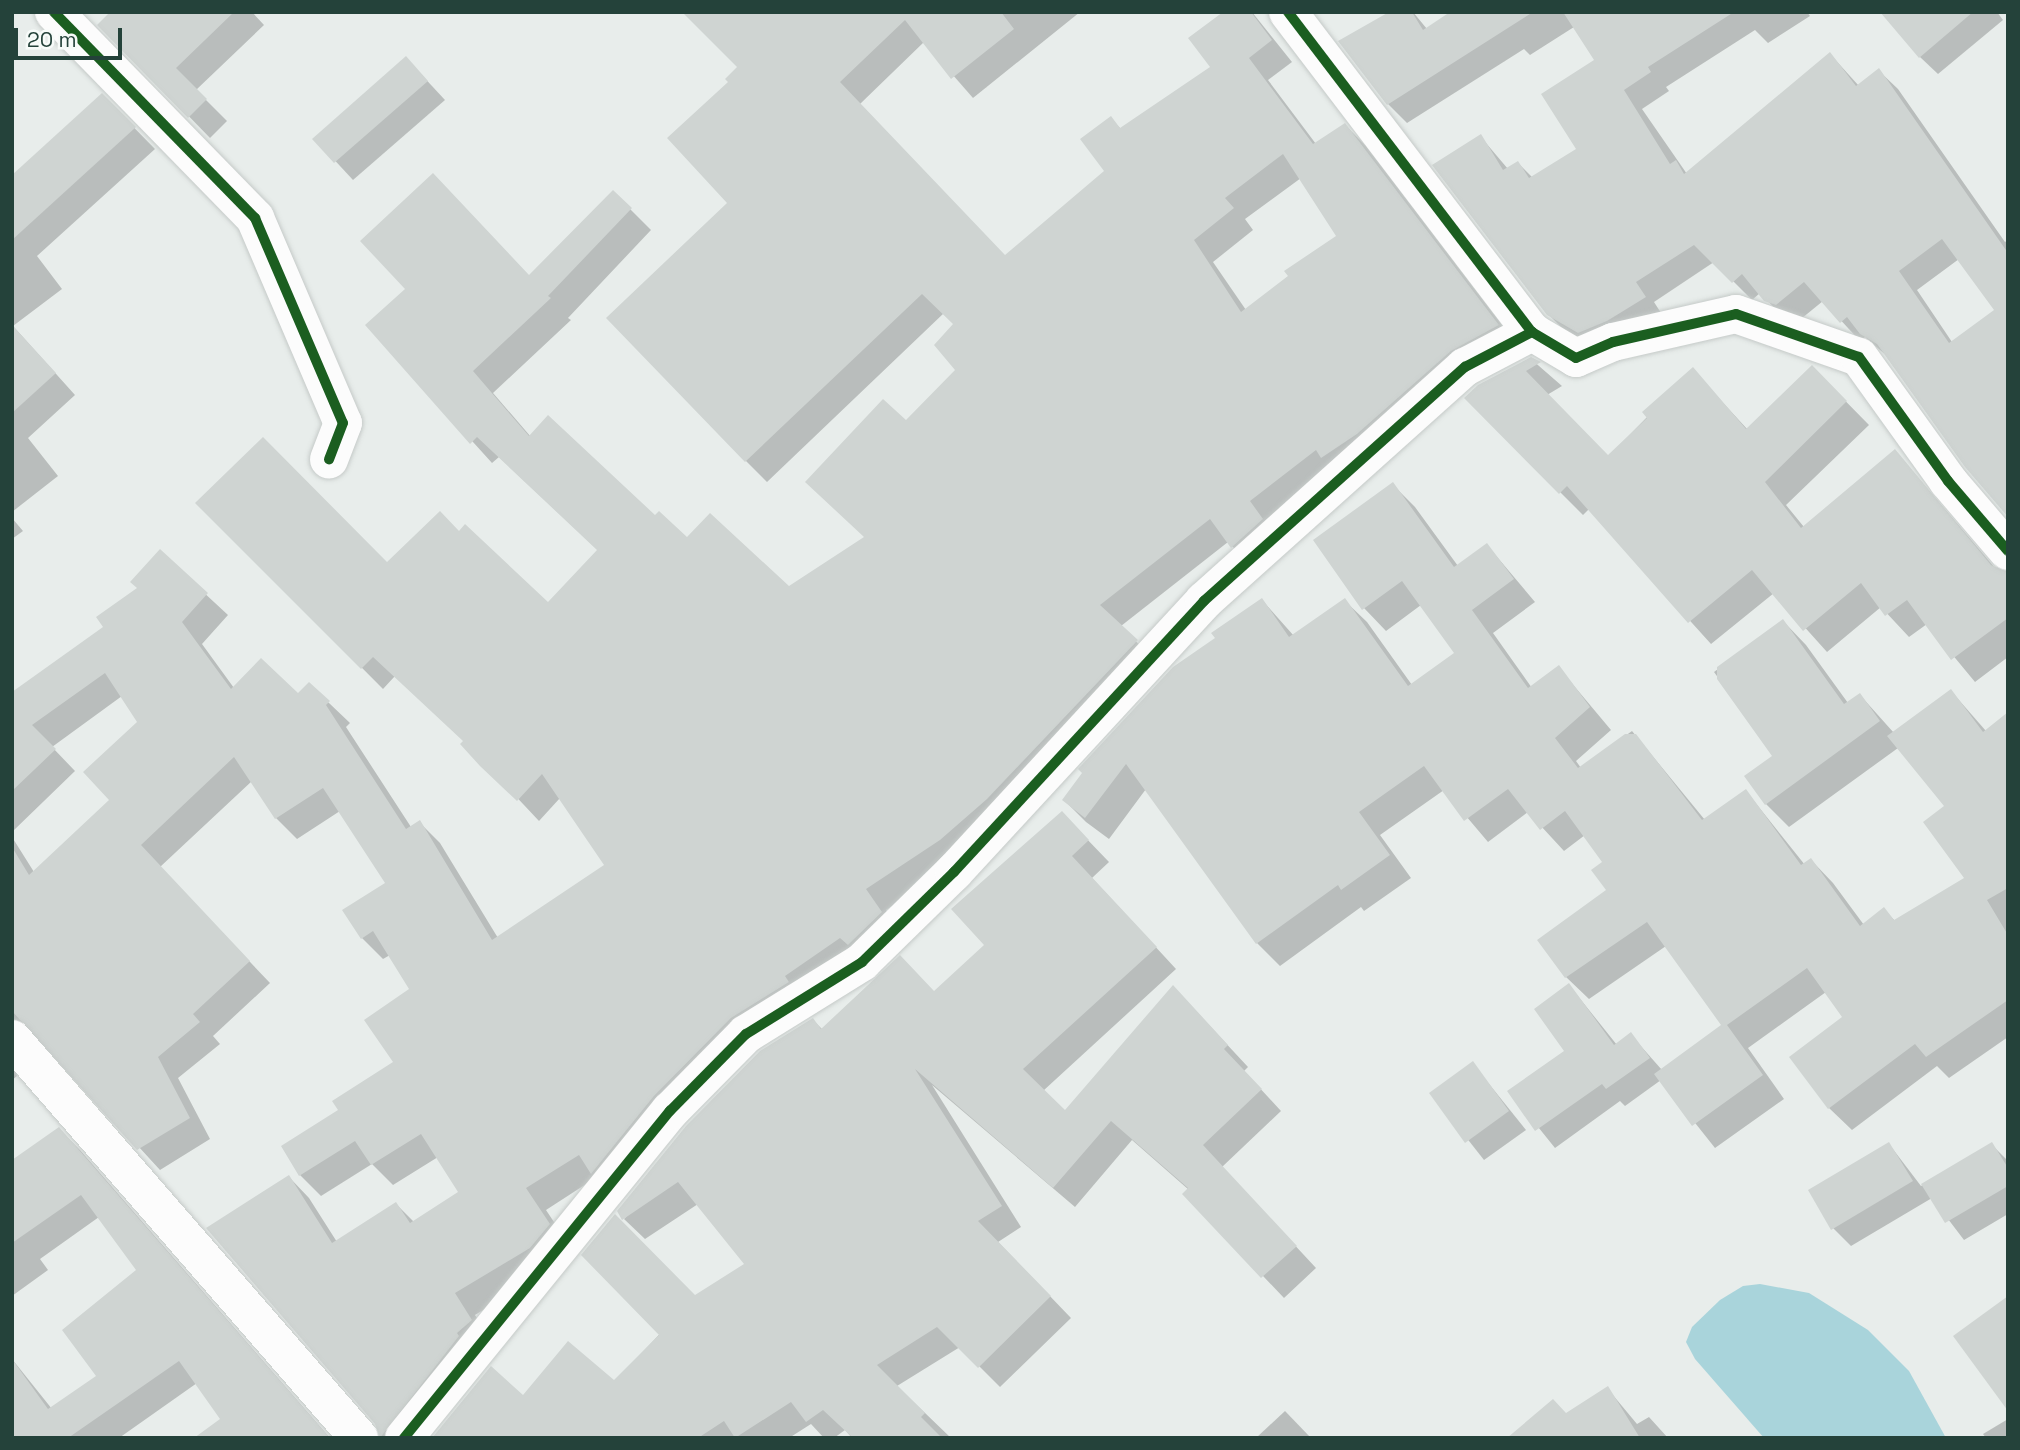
<!DOCTYPE html>
<html>
<head>
<meta charset="utf-8">
<style>
  body { margin:0 }
  #map { position:relative; width:2020px; height:1450px; overflow:hidden; background:#e8edeb; font-family:"Space Grotesk",sans-serif }
  div>[style] { position:absolute }
  [style*='--x'] { left:calc(var(--x)*1px); top:calc(var(--y)*1px); width:calc(var(--w)*1px); rotate:calc(var(--a)*1deg) }
  .water>* { inset:0; background:#a9d4db }
  .shadow>* { inset:0; background:#0003 }
  .building>* { inset:0; background:#cfd4d2 }
  .roads { filter:drop-shadow(0 0 2px #c5cac8) drop-shadow(0 0 2px #c5cac8) }
  .street>* { height:38px; margin:-19px; padding:0 19px; transform-origin:19px; border-radius:19px; background:#fcfcfc }
  .cycleway>* { height:10px; margin:-5px; padding:0 5px; transform-origin:5px; border-radius:5px; background:#1b5e20 }
  span { translate:-50% -50%; white-space:nowrap; text-align:center; line-height:1.15; -webkit-text-stroke:6px #f7fbf9; paint-order:stroke }
  .frame { position:absolute; inset:0; border:14px solid #24423a; pointer-events:none }
  .scale { position:absolute; left:14px; top:28px; width:108px; height:32px; box-sizing:border-box; border:4px solid #24423a; border-top:0; padding-left:9px; font-size:21px; line-height:24px; white-space:nowrap; color:#24423a; -webkit-text-stroke:5px #f7fbf9; paint-order:stroke }
</style>
</head>
<body>
<div id="map">
  <div class="water">
    <i style="clip-path:polygon(1760px 1284px,1809px 1293px,1868px 1330px,1909px 1371px,1946px 1438px,1764px 1438px,1695px 1359px,1686px 1342px,1692px 1327px,1720px 1300px,1743px 1286px)"></i>
  </div>
  <div class="shadow">
    <i style="clip-path:polygon(120px 12px,252px 12px,264px 25px,196px 90px,227px 121px,210px 138px,100px 25px)"></i>
    <i style="clip-path:polygon(evenodd,724px 12px,1080px 12px,973px 98px,924px 42px,860px 104px,1005px 257px,1106px 172px,1111px 119px,1121px 129px,1212px 67px,1226px 12px,1252px 12px,1292px 62px,1268px 80px,1316px 144px,1345px 125px,1366px 146px,1518px 346px,1253px 567px,1228px 542px,1121px 626px,1157px 663px,961px 860px,886px 910px,902px 934px,862px 958px,597px 1177px,546px 1210px,570px 1246px,551px 1269px,475px 1315px,492px 1342px,414px 1438px,381px 1438px,289px 1177px,309px 1198px,337px 1242px,396px 1204px,414px 1222px,461px 1192px,438px 1157px,393px 1185px,372px 1164px,321px 1196px,300px 1175px,341px 1111px,396px 1063px,412px 989px,390px 955px,383px 959px,362px 938px,388px 883px,340px 811px,297px 839px,276px 818px,252px 781px,160px 867px,270px 983px,213px 1036px,220px 1044px,178px 1078px,210px 1139px,160px 1170px,39px 1038px,12px 1052px,12px 837px,34px 872px,112px 800px,139px 722px,122px 696px,52px 747px,75px 771px,12px 832px,12px 694px,105px 627px,139px 588px,160px 552px,228px 615px,202px 644px,234px 688px,298px 696px,309px 685px,329px 703px,350px 723px,346px 727px,411px 827px,419px 822px,440px 843px,498px 938px,607px 866px,560px 798px,539px 821px,465px 742px,395px 676px,383px 689px,198px 503px,387px 565px,459px 533px,548px 605px,599px 551px,499px 457px,492px 463px,367px 325px,530px 277px,613px 192px,651px 230px,568px 318px,571px 320px,493px 393px,531px 437px,687px 540px,788px 588px,866px 538px,906px 423px,957px 370px,955px 324px,944px 313px,767px 482px,746px 461px,730px 203px,730px 82px,739px 67px,724px 12px,1301px 178px,1339px 236px,1246px 310px,1213px 262px,1253px 230px,1245px 219px,1301px 178px)"></i>
    <i style="clip-path:polygon(evenodd,1391px 12px,1413px 12px,1427px 29px,1452px 12px,1807px 12px,1810px 16px,1768px 43px,1755px 30px,1666px 87px,1669px 91px,1642px 109px,1687px 174px,1830px 54px,1859px 86px,1879px 71px,1898px 89px,2005px 242px,2008px 240px,2008px 514px,1888px 357px,1865px 337px,1860px 341px,1823px 301px,1796px 323px,1785px 319px,1760px 293px,1752px 300px,1714px 262px,1654px 302px,1663px 316px,1598px 351px,1568px 334px,1548px 314px,1480px 136px,1508px 169px,1518px 163px,1533px 178px,1578px 149px,1596px 61px,1574px 27px,1530px 55px,1524px 49px,1407px 123px,1388px 104px,1391px 12px,1959px 259px,1997px 311px,1952px 342px,1917px 290px,1959px 259px)"></i>
    <i style="clip-path:polygon(1906px 12px,1997px 12px,2003px 20px,1938px 74px,1920px 57px)"></i>
    <i style="clip-path:polygon(406px 58px,445px 100px,353px 180px,315px 139px)"></i>
    <i style="clip-path:polygon(102px 95px,155px 149px,37px 256px,62px 289px,13px 326px,75px 395px,28px 438px,58px 476px,12px 512px,12px 178px)"></i>
    <i style="clip-path:polygon(1531px 359px,1562px 386px,1547px 395px,1608px 457px,1693px 370px,1748px 430px,1812px 367px,1869px 425px,1786px 505px,1804px 527px,1895px 451px,1996px 569px,2008px 574px,2008px 657px,1975px 682px,1927px 624px,1909px 637px,1881px 607px,1827px 652px,1774px 593px,1711px 644px,1589px 509px,1583px 515px,1466px 398px)"></i>
    <i style="clip-path:polygon(1393px 485px,1415px 507px,1458px 566px,1487px 545px,1535px 602px,1493px 633px,1532px 688px,1559px 668px,1611px 730px,1576px 761px,1581px 768px,1632px 731px,1705px 820px,1746px 791px,1805px 865px,1811px 860px,1833px 883px,1864px 925px,1884px 909px,1895px 921px,1966px 878px,1946px 807px,1898px 748px,1789px 827px,1766px 804px,1775px 756px,1714px 672px,1783px 621px,1806px 645px,1848px 703px,1860px 695px,1894px 733px,1951px 691px,1986px 731px,2008px 714px,2008px 1037px,1949px 1078px,1937px 1066px,1852px 1130px,1829px 1108px,1844px 1017px,1826px 992px,1748px 1048px,1784px 1099px,1715px 1148px,1661px 1080px,1625px 1106px,1620px 1101px,1555px 1148px,1510px 1092px,1567px 1051px,1569px 985px,1617px 1045px,1631px 1035px,1662px 1070px,1723px 1025px,1666px 946px,1589px 999px,1566px 977px,1608px 891px,1604px 862px,1585px 835px,1564px 851px,1528px 812px,1488px 842px,1444px 790px,1380px 835px,1411px 878px,1364px 911px,1361px 907px,1280px 966px,1257px 943px,1146px 789px,1109px 839px,1086px 822px,1064px 800px,1217px 639px,1262px 600px,1294px 636px,1344px 600px,1367px 622px,1412px 685px,1456px 653px,1421px 605px,1386px 631px,1364px 608px)"></i>
    <i style="clip-path:polygon(12px 518px,23px 531px,12px 539px)"></i>
    <i style="clip-path:polygon(1083px 835px,1109px 862px,1092px 878px,1176px 969px,1043px 1091px,1065px 1112px,1194px 1009px,1248px 1067px,1244px 1071px,1281px 1111px,1222px 1167px,1316px 1268px,1284px 1298px,1185px 1194px,1189px 1190px,1132px 1140px,1075px 1207px,932px 1085px,1021px 1227px,998px 1242px,1071px 1318px,1000px 1387px,960px 1347px,897px 1386px,951px 1438px,852px 1438px,845px 1430px,834px 1438px,824px 1438px,811px 1424px,789px 1438px,435px 1438px,523px 1398px,614px 1382px,695px 1297px,746px 1264px,698px 1204px,645px 1239px,624px 1219px,813px 1020px,822px 1029px,935px 993px,987px 945px)"></i>
    <i style="clip-path:polygon(12px 1055px,17px 1076px,12px 1080px)"></i>
    <i style="clip-path:polygon(1473px 1064px,1526px 1130px,1484px 1160px,1432px 1094px)"></i>
    <i style="clip-path:polygon(59px 1129px,80px 1150px,330px 1438px,197px 1438px,222px 1419px,197px 1383px,119px 1438px,12px 1438px,12px 1359px,52px 1409px,98px 1376px,138px 1271px,99px 1217px,40px 1259px,48px 1270px,12px 1296px,12px 1162px)"></i>
    <i style="clip-path:polygon(1889px 1144px,1921px 1186px,1991px 1144px,2008px 1161px,2008px 1214px,1964px 1240px,1932px 1198px,1851px 1246px,1833px 1228px)"></i>
    <i style="clip-path:polygon(1607px 1388px,1637px 1424px,1649px 1417px,1668px 1438px,1510px 1438px,1566px 1415px)"></i>
    <i style="clip-path:polygon(1285px 1411px,1311px 1438px,1256px 1438px)"></i>
    <i style="clip-path:polygon(2008px 1419px,2008px 1438px,1986px 1438px,1983px 1434px)"></i>
  </div>
  <div class="building">
    <i style="clip-path:polygon(110px 12px,234px 12px,176px 68px,207px 99px,188px 118px,97px 25px)"></i>
    <i style="clip-path:polygon(evenodd,682px 12px,1001px 12px,1014px 29px,951px 79px,905px 20px,840px 82px,1005px 255px,1104px 171px,1080px 139px,1111px 116px,1120px 128px,1210px 67px,1188px 38px,1223px 12px,1251px 12px,1272px 40px,1249px 58px,1313px 144px,1345px 123px,1499px 325px,1451px 351px,1357px 434px,1321px 458px,1316px 450px,1250px 501px,1263px 519px,1231px 548px,1210px 519px,1100px 605px,1138px 640px,987px 799px,940px 840px,866px 889px,882px 912px,848px 945px,840px 938px,785px 976px,789px 982px,731px 1018px,654px 1096px,591px 1174px,579px 1155px,526px 1188px,550px 1224px,530px 1248px,455px 1293px,472px 1320px,457px 1333px,459px 1336px,380px 1438px,375px 1424px,206px 1228px,289px 1175px,332px 1243px,396px 1202px,410px 1223px,458px 1192px,421px 1134px,371px 1165px,355px 1141px,299px 1176px,281px 1146px,338px 1110px,332px 1101px,393px 1062px,364px 1020px,409px 989px,373px 931px,361px 939px,342px 910px,385px 883px,323px 788px,275px 819px,234px 757px,141px 845px,250px 961px,193px 1014px,200px 1022px,158px 1057px,190px 1118px,137px 1150px,12px 1011px,12px 847px,29px 875px,109px 800px,83px 772px,137px 722px,105px 673px,32px 725px,56px 749px,12px 791px,12px 692px,103px 627px,96px 617px,137px 588px,130px 582px,160px 549px,208px 593px,182px 622px,231px 689px,261px 658px,298px 693px,309px 682px,330px 701px,326px 705px,406px 829px,420px 820px,492px 940px,604px 865px,542px 774px,517px 801px,480px 766px,460px 744px,463px 741px,373px 657px,361px 669px,195px 503px,263px 437px,387px 562px,440px 511px,459px 531px,465px 524px,548px 602px,597px 550px,477px 437px,470px 444px,365px 325px,405px 289px,360px 241px,433px 173px,529px 275px,613px 190px,632px 208px,548px 296px,551px 298px,473px 371px,529px 436px,548px 415px,655px 515px,659px 511px,687px 537px,710px 513px,789px 586px,864px 537px,805px 482px,883px 399px,906px 420px,955px 370px,934px 345px,953px 324px,922px 294px,745px 462px,606px 318px,727px 203px,667px 138px,728px 82px,725px 79px,737px 67px,682px 12px,1283px 154px,1336px 236px,1284px 271px,1288px 276px,1241px 312px,1194px 240px,1234px 208px,1225px 198px,1283px 154px)"></i>
    <i style="clip-path:polygon(1389px 12px,1412px 12px,1423px 30px,1450px 12px,1533px 12px,1387px 105px,1338px 41px)"></i>
    <i style="clip-path:polygon(evenodd,1563px 12px,1734px 12px,1648px 67px,1651px 72px,1624px 90px,1670px 164px,1676px 160px,1684px 174px,1830px 52px,1856px 86px,1879px 68px,2008px 253px,2008px 517px,1965px 467px,1877px 344px,1860px 334px,1847px 317px,1840px 323px,1804px 282px,1776px 305px,1764px 301px,1742px 274px,1732px 283px,1694px 245px,1636px 282px,1646px 297px,1607px 321px,1578px 333px,1547px 315px,1432px 165px,1481px 134px,1503px 170px,1518px 161px,1529px 178px,1576px 149px,1541px 94px,1594px 60px,1563px 12px,1942px 239px,1994px 310px,1949px 343px,1899px 271px,1942px 239px)"></i>
    <i style="clip-path:polygon(1880px 12px,1973px 12px,1919px 58px)"></i>
    <i style="clip-path:polygon(406px 56px,428px 81px,334px 163px,312px 139px)"></i>
    <i style="clip-path:polygon(102px 93px,136px 127px,12px 240px,12px 175px)"></i>
    <i style="clip-path:polygon(12px 325px,56px 373px,12px 413px)"></i>
    <i style="clip-path:polygon(1531px 357px,1541px 362px,1526px 371px,1608px 455px,1647px 418px,1642px 412px,1693px 367px,1746px 429px,1812px 365px,1847px 401px,1765px 482px,1801px 528px,1895px 449px,1991px 565px,2008px 572px,2008px 618px,1951px 660px,1907px 600px,1885px 616px,1861px 583px,1803px 631px,1752px 570px,1688px 623px,1567px 486px,1559px 494px,1464px 398px,1478px 385px)"></i>
    <i style="clip-path:polygon(1393px 482px,1454px 567px,1487px 543px,1514px 579px,1472px 610px,1528px 688px,1559px 665px,1590px 707px,1555px 738px,1578px 768px,1625px 734px,1636px 734px,1702px 820px,1746px 789px,1801px 865px,1811px 858px,1860px 926px,1884px 907px,1894px 920px,1964px 878px,1923px 822px,1944px 806px,1887px 736px,1951px 689px,1983px 732px,2008px 712px,2008px 888px,1987px 900px,2008px 935px,2008px 1000px,1926px 1057px,1915px 1044px,1828px 1109px,1789px 1057px,1842px 1017px,1807px 968px,1727px 1025px,1763px 1075px,1692px 1126px,1654px 1074px,1721px 1025px,1647px 922px,1565px 978px,1537px 940px,1606px 890px,1591px 870px,1602px 862px,1565px 811px,1540px 830px,1508px 789px,1464px 821px,1424px 766px,1359px 812px,1390px 855px,1341px 890px,1338px 885px,1256px 944px,1126px 764px,1085px 818px,1062px 800px,1082px 773px,1078px 769px,1173px 667px,1215px 638px,1211px 633px,1262px 598px,1289px 637px,1345px 598px,1408px 686px,1454px 653px,1402px 581px,1362px 610px,1313px 540px)"></i>
    <i style="clip-path:polygon(1783px 619px,1844px 704px,1860px 693px,1880px 721px,1765px 805px,1744px 776px,1772px 756px,1717px 679px,1717px 667px)"></i>
    <i style="clip-path:polygon(1062px 811px,1089px 840px,1072px 856px,1157px 947px,1023px 1069px,1065px 1110px,1173px 985px,1228px 1045px,1224px 1049px,1262px 1089px,1203px 1145px,1297px 1246px,1261px 1278px,1182px 1194px,1188px 1188px,1111px 1121px,1053px 1188px,915px 1069px,1002px 1206px,978px 1221px,1051px 1296px,978px 1368px,937px 1327px,877px 1365px,925px 1413px,921px 1417px,942px 1438px,853px 1438px,823px 1410px,806px 1422px,791px 1402px,735px 1438px,724px 1421px,698px 1438px,432px 1438px,491px 1366px,523px 1395px,568px 1341px,614px 1380px,659px 1335px,581px 1255px,615px 1214px,695px 1295px,744px 1264px,678px 1182px,622px 1220px,617px 1211px,686px 1126px,760px 1051px,813px 1018px,821px 1029px,900px 955px,934px 991px,984px 945px,951px 909px)"></i>
    <i style="clip-path:polygon(1569px 983px,1614px 1045px,1631px 1032px,1650px 1058px,1606px 1089px,1602px 1084px,1535px 1131px,1507px 1091px,1564px 1051px,1534px 1009px)"></i>
    <i style="clip-path:polygon(1473px 1061px,1509px 1111px,1465px 1143px,1429px 1093px)"></i>
    <i style="clip-path:polygon(59px 1127px,330px 1438px,194px 1438px,220px 1419px,179px 1361px,68px 1438px,12px 1438px,12px 1359px,48px 1409px,96px 1376px,62px 1330px,136px 1270px,81px 1195px,12px 1243px,12px 1160px)"></i>
    <i style="clip-path:polygon(1889px 1142px,1913px 1181px,1831px 1230px,1808px 1190px)"></i>
    <i style="clip-path:polygon(1992px 1142px,2008px 1168px,2008px 1186px,1945px 1223px,1921px 1184px)"></i>
    <i style="clip-path:polygon(2008px 1296px,2008px 1411px,1953px 1336px)"></i>
    <i style="clip-path:polygon(1608px 1386px,1640px 1438px,1507px 1438px,1553px 1399px,1566px 1413px)"></i>
  </div>
  <div class="roads">
    <div class="street">
      <i style="--x:54;--y:12;--w:288;--a:45.7"></i>
      <i style="--x:255;--y:218;--w:223;--a:66.8"></i>
      <i style="--x:343;--y:423;--w:39;--a:111"></i>
      <i style="--x:1288;--y:12;--w:402;--a:52.7"></i>
      <i style="--x:1532;--y:332;--w:51;--a:30.6"></i>
      <i style="--x:1576;--y:358;--w:40;--a:-23.4"></i>
      <i style="--x:1613;--y:342;--w:126;--a:-12.8"></i>
      <i style="--x:1736;--y:314;--w:130;--a:19.3"></i>
      <i style="--x:1859;--y:357;--w:153;--a:54.3"></i>
      <i style="--x:1948;--y:481;--w:92;--a:49.4"></i>
      <i style="--x:12;--y:1039;--w:529;--a:48.99"></i>
      <i style="--x:404;--y:1438;--w:422;--a:-50.9"></i>
      <i style="--x:670;--y:1111;--w:108;--a:-45.4"></i>
      <i style="--x:746;--y:1034;--w:137;--a:-31.8"></i>
      <i style="--x:862;--y:962;--w:129;--a:-44.4"></i>
      <i style="--x:954;--y:872;--w:369;--a:-47.3"></i>
      <i style="--x:1204;--y:601;--w:351;--a:-41.9"></i>
      <i style="--x:1465;--y:367;--w:76;--a:-27.6"></i>
    </div>
  </div>
  <div class="cycleway">
    <i style="--x:54;--y:12;--w:288;--a:45.7"></i>
    <i style="--x:255;--y:218;--w:223;--a:66.8"></i>
    <i style="--x:343;--y:423;--w:39;--a:111"></i>
    <i style="--x:1288;--y:12;--w:402;--a:52.7"></i>
    <i style="--x:1532;--y:332;--w:51;--a:30.6"></i>
    <i style="--x:1576;--y:358;--w:40;--a:-23.4"></i>
    <i style="--x:1613;--y:342;--w:126;--a:-12.8"></i>
    <i style="--x:1736;--y:314;--w:130;--a:19.3"></i>
    <i style="--x:1859;--y:357;--w:153;--a:54.3"></i>
    <i style="--x:1948;--y:481;--w:92;--a:49.4"></i>
    <i style="--x:404;--y:1438;--w:422;--a:-50.9"></i>
    <i style="--x:670;--y:1111;--w:108;--a:-45.4"></i>
    <i style="--x:746;--y:1034;--w:137;--a:-31.8"></i>
    <i style="--x:862;--y:962;--w:129;--a:-44.4"></i>
    <i style="--x:954;--y:872;--w:369;--a:-47.3"></i>
    <i style="--x:1204;--y:601;--w:351;--a:-41.9"></i>
    <i style="--x:1465;--y:367;--w:76;--a:-27.6"></i>
  </div>
  <div class="frame"></div>
  <div class="scale">20 m</div>
</div>
</body>
</html>
